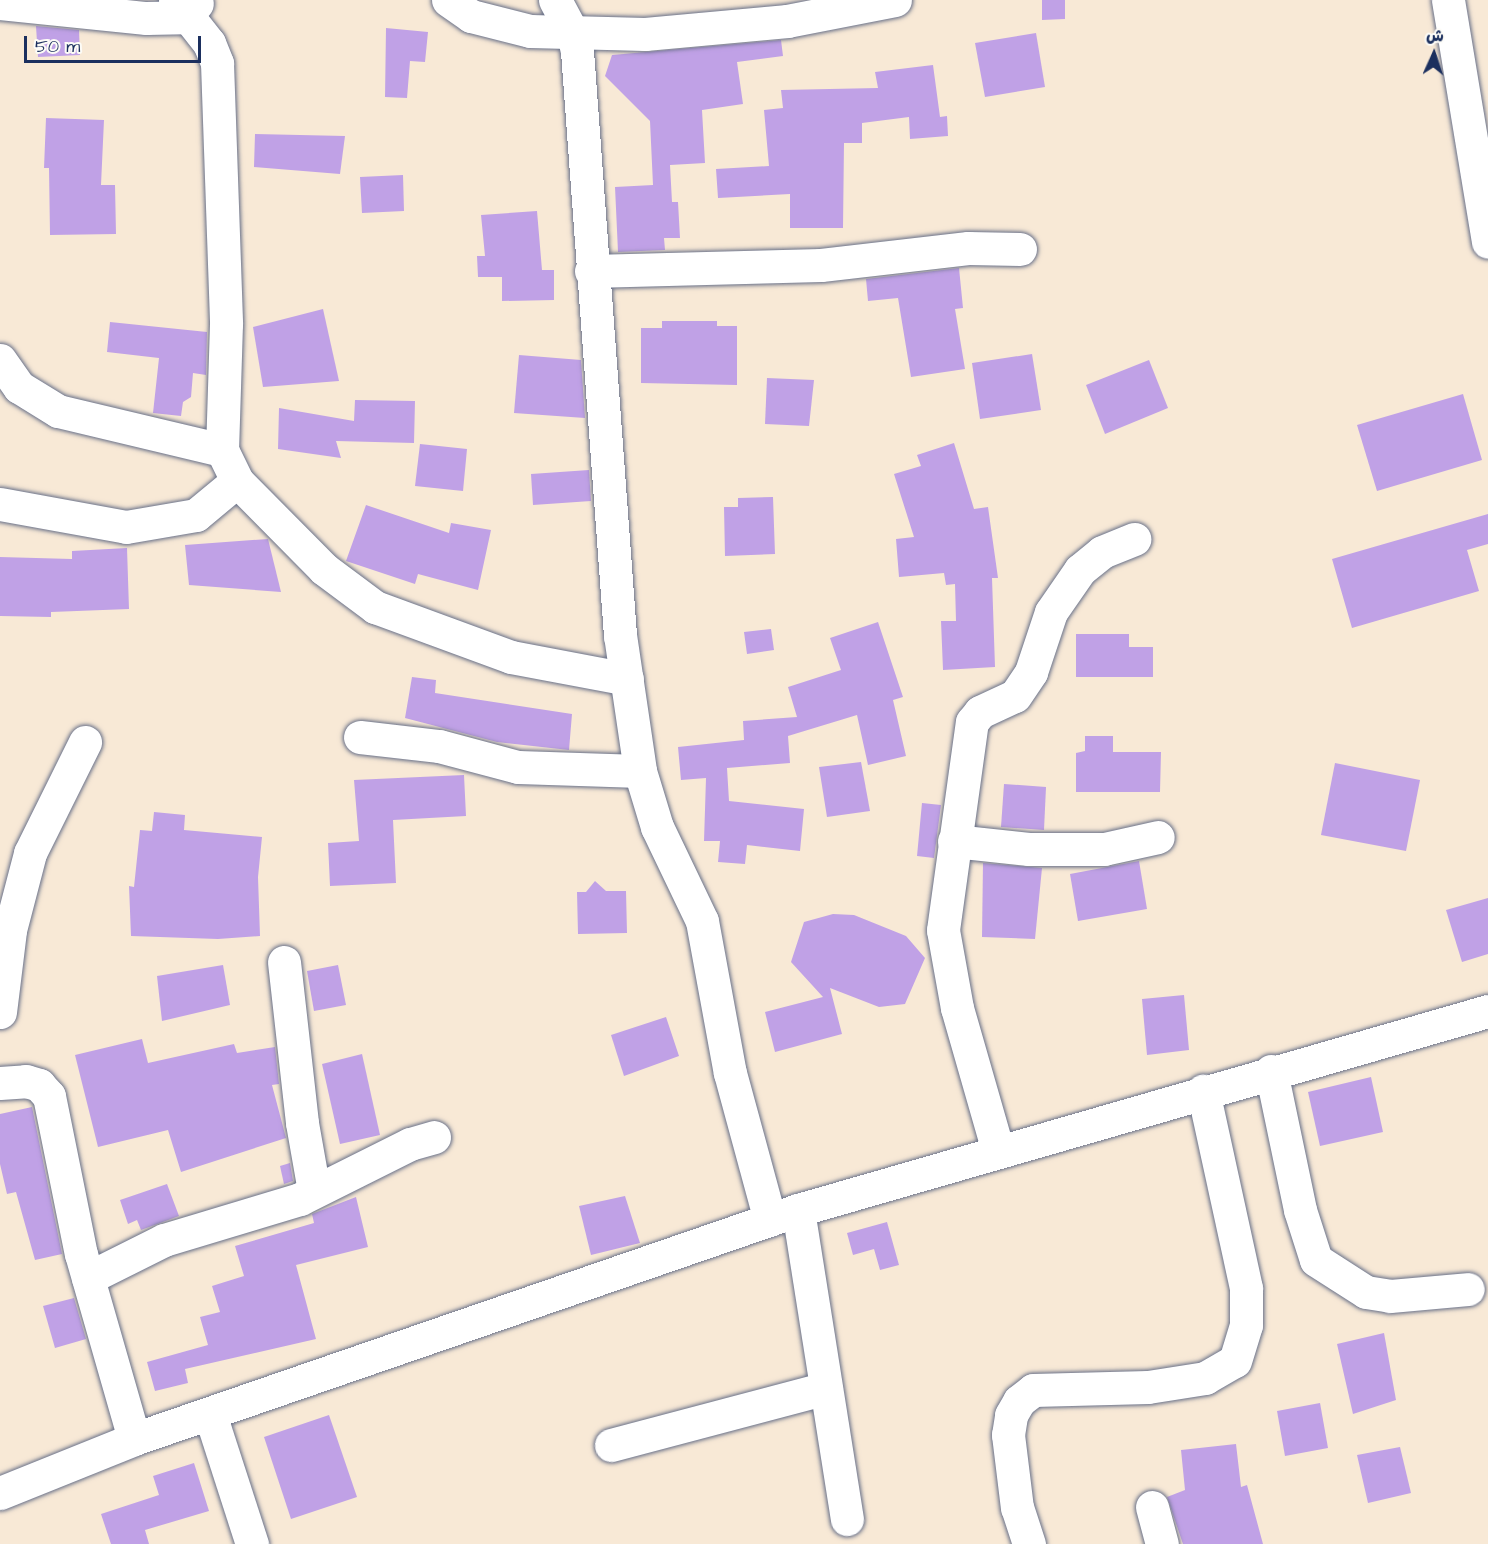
<!DOCTYPE html>
<html>
<head>
<meta charset="utf-8">
<style>
  body { margin:0 }
  #map { position:relative; width:1488px; height:1544px; overflow:hidden; background:#f8e9d6; font-family:"Architects Daughter","Playpen Sans Arabic",sans-serif }
  div>[style] { position:absolute }
  [style*='--x'] { left:calc(var(--x)*1px); top:calc(var(--y)*1px); width:calc(var(--w)*1px); rotate:calc(var(--a)*1deg) }
  .building>* { inset:0; background:#c0a1e6 }
  .roads { filter:drop-shadow(0 0 2px #687088) drop-shadow(0 0 2px #687088) }
  .minor>* { height:33px; margin:-16.5px; padding:0 16.5px; transform-origin:16.5px; border-radius:16.5px; background:#fff }
  .major>* { height:33px; margin:-16.5px; padding:0 16.5px; transform-origin:16.5px; border-radius:16.5px; background:#fff }
  span { translate:-50% -50%; white-space:nowrap; text-align:center; line-height:1.15; -webkit-text-stroke:4.5px #fdfcf7; paint-order:stroke }
  .north { position:absolute; left:1404px; top:24px; width:60px; height:60px; -webkit-text-stroke:4px #fdfcf7; paint-order:stroke; rotate:3deg; font-size:16px; font-weight:700; line-height:24px; text-align:center; color:#1b2f5e }
  .north::after { content:''; display:block; margin:auto; width:21px; height:27px; background:#1b2f5e; clip-path:polygon(50% 0,100% 100%,50% 72%,0 100%) }
  .scale { position:absolute; left:24px; top:36px; width:177px; height:27px; box-sizing:border-box; border:3px solid #1b2f5e; border-top:0; padding-left:8px; font-size:18px; line-height:21px; white-space:nowrap; color:#1b2f5e; -webkit-text-stroke:4px #fdfcf7; paint-order:stroke }
</style>
</head>
<body>
<div id="map">
  <div class="building">
    <i style="clip-path:polygon(1042px 0,1065px 0,1065px 19px,1042px 20px)"></i>
    <i style="clip-path:polygon(36px 26px,79px 30px,80px 55px,38px 57px)"></i>
    <i style="clip-path:polygon(386px 28px,428px 32px,425px 62px,410px 61px,407px 98px,385px 97px)"></i>
    <i style="clip-path:polygon(1036px 33px,1045px 87px,985px 97px,975px 43px)"></i>
    <i style="clip-path:polygon(781px 40px,783px 56px,737px 62px,743px 104px,702px 110px,705px 163px,670px 165px,672px 202px,678px 202px,680px 238px,664px 238px,665px 250px,618px 252px,615px 187px,653px 185px,650px 121px,605px 76px,612px 55px)"></i>
    <i style="clip-path:polygon(933px 65px,940px 117px,947px 116px,948px 136px,910px 139px,909px 117px,862px 123px,862px 143px,844px 143px,843px 228px,790px 228px,790px 194px,718px 198px,716px 169px,769px 166px,764px 110px,783px 108px,781px 90px,878px 88px,875px 72px)"></i>
    <i style="clip-path:polygon(46px 118px,104px 120px,101px 185px,115px 185px,116px 234px,50px 235px,49px 168px,44px 168px)"></i>
    <i style="clip-path:polygon(255px 134px,345px 136px,340px 174px,254px 167px)"></i>
    <i style="clip-path:polygon(403px 175px,404px 211px,362px 213px,360px 177px)"></i>
    <i style="clip-path:polygon(537px 211px,542px 270px,554px 270px,554px 300px,502px 301px,502px 277px,478px 277px,477px 256px,485px 256px,481px 215px)"></i>
    <i style="clip-path:polygon(959px 268px,963px 308px,955px 309px,965px 369px,911px 377px,898px 298px,868px 301px,866px 279px)"></i>
    <i style="clip-path:polygon(323px 309px,339px 381px,263px 387px,253px 327px)"></i>
    <i style="clip-path:polygon(662px 321px,717px 321px,717px 326px,737px 326px,737px 385px,641px 383px,641px 328px,662px 328px)"></i>
    <i style="clip-path:polygon(110px 322px,207px 332px,206px 375px,193px 373px,191px 397px,183px 402px,181px 416px,153px 413px,159px 358px,107px 352px)"></i>
    <i style="clip-path:polygon(1032px 354px,1041px 410px,980px 419px,972px 363px)"></i>
    <i style="clip-path:polygon(519px 355px,581px 360px,585px 418px,514px 413px)"></i>
    <i style="clip-path:polygon(1149px 360px,1168px 408px,1105px 434px,1086px 385px)"></i>
    <i style="clip-path:polygon(767px 378px,814px 380px,809px 426px,765px 424px)"></i>
    <i style="clip-path:polygon(1463px 394px,1482px 460px,1377px 491px,1357px 425px)"></i>
    <i style="clip-path:polygon(355px 400px,415px 401px,414px 443px,336px 441px,341px 458px,278px 449px,279px 408px,354px 421px)"></i>
    <i style="clip-path:polygon(954px 443px,974px 509px,988px 507px,998px 578px,992px 578px,995px 667px,943px 670px,941px 621px,956px 621px,955px 584px,946px 585px,944px 573px,899px 577px,896px 539px,914px 537px,894px 474px,921px 466px,917px 455px)"></i>
    <i style="clip-path:polygon(420px 444px,467px 449px,463px 491px,415px 486px)"></i>
    <i style="clip-path:polygon(589px 470px,591px 501px,533px 505px,531px 474px)"></i>
    <i style="clip-path:polygon(773px 497px,775px 554px,725px 556px,724px 507px,738px 507px,738px 498px)"></i>
    <i style="clip-path:polygon(366px 505px,449px 533px,451px 523px,491px 530px,478px 590px,418px 574px,415px 584px,346px 561px)"></i>
    <i style="clip-path:polygon(1488px 514px,1488px 544px,1467px 550px,1479px 591px,1352px 628px,1332px 559px)"></i>
    <i style="clip-path:polygon(268px 539px,281px 592px,189px 585px,185px 545px)"></i>
    <i style="clip-path:polygon(127px 548px,129px 609px,51px 612px,51px 617px,0 616px,0 557px,72px 559px,72px 551px)"></i>
    <i style="clip-path:polygon(878px 622px,903px 697px,893px 700px,906px 756px,868px 765px,857px 715px,788px 736px,790px 763px,727px 768px,729px 801px,804px 809px,800px 851px,747px 845px,745px 864px,718px 862px,720px 841px,704px 841px,706px 778px,681px 780px,678px 747px,744px 740px,743px 721px,797px 717px,788px 687px,841px 670px,830px 638px)"></i>
    <i style="clip-path:polygon(771px 629px,774px 650px,747px 654px,744px 632px)"></i>
    <i style="clip-path:polygon(1076px 634px,1129px 634px,1129px 647px,1153px 647px,1153px 677px,1076px 677px)"></i>
    <i style="clip-path:polygon(412px 677px,436px 680px,435px 693px,572px 714px,569px 750px,497px 742px,405px 718px)"></i>
    <i style="clip-path:polygon(1085px 736px,1113px 736px,1113px 752px,1161px 752px,1160px 792px,1076px 792px,1076px 753px,1085px 751px)"></i>
    <i style="clip-path:polygon(861px 762px,870px 811px,827px 817px,819px 767px)"></i>
    <i style="clip-path:polygon(1335px 763px,1420px 780px,1406px 851px,1321px 835px)"></i>
    <i style="clip-path:polygon(464px 775px,466px 816px,393px 820px,396px 883px,330px 886px,328px 843px,359px 841px,354px 780px)"></i>
    <i style="clip-path:polygon(1004px 784px,1046px 787px,1044px 830px,1001px 827px)"></i>
    <i style="clip-path:polygon(922px 803px,941px 805px,934px 858px,917px 856px)"></i>
    <i style="clip-path:polygon(154px 812px,185px 815px,184px 830px,262px 837px,258px 877px,260px 936px,218px 939px,131px 936px,129px 886px,134px 887px,140px 830px,152px 831px)"></i>
    <i style="clip-path:polygon(1139px 861px,1147px 909px,1078px 921px,1070px 874px)"></i>
    <i style="clip-path:polygon(983px 863px,1042px 868px,1035px 939px,982px 937px)"></i>
    <i style="clip-path:polygon(595px 881px,606px 891px,626px 891px,627px 933px,578px 934px,577px 892px,586px 892px)"></i>
    <i style="clip-path:polygon(1488px 898px,1488px 954px,1462px 962px,1446px 910px)"></i>
    <i style="clip-path:polygon(833px 914px,854px 915px,906px 936px,925px 958px,905px 1004px,879px 1007px,830px 988px,842px 1034px,775px 1052px,765px 1012px,823px 997px,791px 962px,804px 922px)"></i>
    <i style="clip-path:polygon(223px 965px,230px 1005px,162px 1021px,157px 976px)"></i>
    <i style="clip-path:polygon(338px 965px,346px 1005px,314px 1011px,307px 971px)"></i>
    <i style="clip-path:polygon(1184px 995px,1189px 1050px,1147px 1055px,1142px 999px)"></i>
    <i style="clip-path:polygon(666px 1017px,679px 1056px,624px 1076px,611px 1035px)"></i>
    <i style="clip-path:polygon(142px 1039px,148px 1063px,234px 1044px,237px 1053px,275px 1047px,279px 1084px,272px 1085px,286px 1138px,181px 1172px,168px 1130px,98px 1147px,75px 1055px)"></i>
    <i style="clip-path:polygon(362px 1054px,380px 1135px,340px 1144px,322px 1064px)"></i>
    <i style="clip-path:polygon(1371px 1077px,1383px 1132px,1320px 1146px,1308px 1092px)"></i>
    <i style="clip-path:polygon(32px 1107px,62px 1254px,35px 1260px,16px 1192px,7px 1194px,0 1164px,0 1114px)"></i>
    <i style="clip-path:polygon(290px 1163px,293px 1181px,284px 1184px,280px 1166px)"></i>
    <i style="clip-path:polygon(167px 1184px,179px 1216px,141px 1230px,137px 1220px,128px 1224px,120px 1200px)"></i>
    <i style="clip-path:polygon(625px 1196px,640px 1243px,591px 1255px,579px 1206px)"></i>
    <i style="clip-path:polygon(356px 1197px,368px 1247px,296px 1265px,316px 1339px,185px 1369px,188px 1383px,155px 1391px,147px 1362px,208px 1345px,200px 1317px,220px 1312px,212px 1286px,244px 1276px,235px 1246px,314px 1223px,312px 1214px)"></i>
    <i style="clip-path:polygon(887px 1222px,899px 1265px,880px 1270px,874px 1249px,853px 1255px,847px 1233px)"></i>
    <i style="clip-path:polygon(74px 1298px,86px 1339px,55px 1348px,43px 1306px)"></i>
    <i style="clip-path:polygon(1384px 1333px,1396px 1400px,1353px 1414px,1337px 1344px)"></i>
    <i style="clip-path:polygon(1320px 1403px,1328px 1448px,1285px 1456px,1277px 1411px)"></i>
    <i style="clip-path:polygon(329px 1415px,357px 1497px,291px 1519px,264px 1437px)"></i>
    <i style="clip-path:polygon(1236px 1444px,1241px 1487px,1247px 1485px,1263px 1544px,1183px 1544px,1167px 1497px,1185px 1490px,1181px 1450px)"></i>
    <i style="clip-path:polygon(1400px 1447px,1411px 1493px,1368px 1503px,1357px 1455px)"></i>
    <i style="clip-path:polygon(194px 1463px,209px 1511px,145px 1530px,149px 1544px,111px 1544px,101px 1514px,159px 1495px,153px 1476px)"></i>
  </div>
  <div class="roads">
    <div class="minor">
      <i style="--x:175;--y:0;--w:55;--a:51.7"></i>
      <i style="--x:209;--y:43;--w:22;--a:68"></i>
      <i style="--x:217;--y:63;--w:261;--a:88"></i>
      <i style="--x:226;--y:324;--w:126;--a:91.8"></i>
      <i style="--x:222;--y:450;--w:34;--a:64"></i>
      <i style="--x:237;--y:481;--w:124;--a:45.3"></i>
      <i style="--x:324;--y:569;--w:64;--a:36.7"></i>
      <i style="--x:375;--y:607;--w:145;--a:20.2"></i>
      <i style="--x:511;--y:657;--w:118;--a:10.7"></i>
      <i style="--x:448;--y:0;--w:28;--a:35"></i>
      <i style="--x:471;--y:16;--w:61;--a:14.3"></i>
      <i style="--x:530;--y:31;--w:115;--a:1.5"></i>
      <i style="--x:645;--y:34;--w:143;--a:-5.2"></i>
      <i style="--x:787;--y:21;--w:110;--a:-11"></i>
      <i style="--x:555;--y:0;--w:38;--a:62"></i>
      <i style="--x:573;--y:34;--w:17;--a:77"></i>
      <i style="--x:577;--y:51;--w:586;--a:85.79"></i>
      <i style="--x:620;--y:635;--w:137;--a:81.6"></i>
      <i style="--x:640;--y:771;--w:59;--a:73.1"></i>
      <i style="--x:657;--y:827;--w:104;--a:64.4"></i>
      <i style="--x:702;--y:921;--w:155;--a:79.6"></i>
      <i style="--x:730;--y:1073;--w:152;--a:74.8"></i>
      <i style="--x:0;--y:3;--w:147;--a:5.9"></i>
      <i style="--x:146;--y:18;--w:39;--a:-1"></i>
      <i style="--x:185;--y:17;--w:18;--a:-49"></i>
      <i style="--x:591;--y:271;--w:230;--a:-1.5"></i>
      <i style="--x:821;--y:265;--w:148;--a:-6.6"></i>
      <i style="--x:968;--y:248;--w:52;--a:1.1"></i>
      <i style="--x:0;--y:360;--w:33;--a:55"></i>
      <i style="--x:19;--y:387;--w:46;--a:31.6"></i>
      <i style="--x:58;--y:411;--w:169;--a:13.4"></i>
      <i style="--x:0;--y:504;--w:128;--a:10.3"></i>
      <i style="--x:126;--y:527;--w:71;--a:-9.7"></i>
      <i style="--x:196;--y:515;--w:53;--a:-39.7"></i>
      <i style="--x:360;--y:737;--w:80;--a:6.5"></i>
      <i style="--x:439;--y:746;--w:82;--a:14.9"></i>
      <i style="--x:518;--y:767;--w:122;--a:1.9"></i>
      <i style="--x:954;--y:841;--w:75;--a:6.1"></i>
      <i style="--x:1029;--y:849;--w:75;--a:0"></i>
      <i style="--x:1104;--y:849;--w:55;--a:-12.5"></i>
      <i style="--x:284;--y:962;--w:162;--a:83.6"></i>
      <i style="--x:302;--y:1123;--w:69;--a:80"></i>
      <i style="--x:0;--y:1012;--w:83;--a:-83"></i>
      <i style="--x:10;--y:930;--w:80;--a:-75.4"></i>
      <i style="--x:30;--y:853;--w:124;--a:-63.6"></i>
      <i style="--x:1271;--y:1071;--w:142;--a:78.2"></i>
      <i style="--x:1300;--y:1210;--w:52;--a:72.3"></i>
      <i style="--x:1316;--y:1260;--w:59;--a:32.6"></i>
      <i style="--x:1366;--y:1292;--w:24;--a:9"></i>
      <i style="--x:1390;--y:1296;--w:78;--a:-5.1"></i>
      <i style="--x:0;--y:1083;--w:26;--a:-4"></i>
      <i style="--x:26;--y:1081;--w:14;--a:17"></i>
      <i style="--x:39;--y:1085;--w:15;--a:48"></i>
      <i style="--x:49;--y:1096;--w:161;--a:78.6"></i>
      <i style="--x:81;--y:1254;--w:192;--a:74"></i>
      <i style="--x:998;--y:1151;--w:149;--a:-106"></i>
      <i style="--x:957;--y:1008;--w:79;--a:-100.2"></i>
      <i style="--x:943;--y:930;--w:210;--a:-82.1"></i>
      <i style="--x:972;--y:722;--w:13;--a:-51"></i>
      <i style="--x:980;--y:712;--w:38;--a:-25"></i>
      <i style="--x:1015;--y:696;--w:29;--a:-56"></i>
      <i style="--x:1031;--y:672;--w:63;--a:-71.6"></i>
      <i style="--x:1051;--y:612;--w:51;--a:-55.4"></i>
      <i style="--x:1080;--y:570;--w:28;--a:-39"></i>
      <i style="--x:1102;--y:552;--w:35;--a:-22"></i>
      <i style="--x:798;--y:1210;--w:313;--a:81"></i>
      <i style="--x:88;--y:1278;--w:85;--a:-26.6"></i>
      <i style="--x:164;--y:1240;--w:142;--a:-16.8"></i>
      <i style="--x:300;--y:1199;--w:123;--a:-26.6"></i>
      <i style="--x:410;--y:1144;--w:25;--a:-16"></i>
      <i style="--x:210;--y:1414;--w:137;--a:72.1"></i>
      <i style="--x:611;--y:1445;--w:222;--a:-14.8"></i>
      <i style="--x:0;--y:1493;--w:144;--a:-21.9"></i>
      <i style="--x:134;--y:1439;--w:702;--a:-19.03"></i>
      <i style="--x:798;--y:1210;--w:718;--a:-16.09"></i>
      <i style="--x:1152;--y:1507;--w:38;--a:75"></i>
      <i style="--x:1029;--y:1544;--w:38;--a:-108"></i>
      <i style="--x:1017;--y:1508;--w:74;--a:-97"></i>
      <i style="--x:1008;--y:1435;--w:20;--a:-81"></i>
      <i style="--x:1011;--y:1415;--w:16;--a:-60"></i>
      <i style="--x:1019;--y:1401;--w:18;--a:-38"></i>
      <i style="--x:1033;--y:1390;--w:115;--a:-1.5"></i>
      <i style="--x:1148;--y:1387;--w:58;--a:-9"></i>
      <i style="--x:1205;--y:1378;--w:34;--a:-30"></i>
      <i style="--x:1235;--y:1361;--w:38;--a:-73"></i>
      <i style="--x:1246;--y:1325;--w:37;--a:-90"></i>
      <i style="--x:1246;--y:1288;--w:202;--a:-102.3"></i>
    </div>
    <div class="major">
      <i style="--x:1448;--y:0;--w:245;--a:80.6"></i>
    </div>
  </div>
  <div class="north">ش</div>
  <div class="scale">50 m</div>
</div>
</body>
</html>
